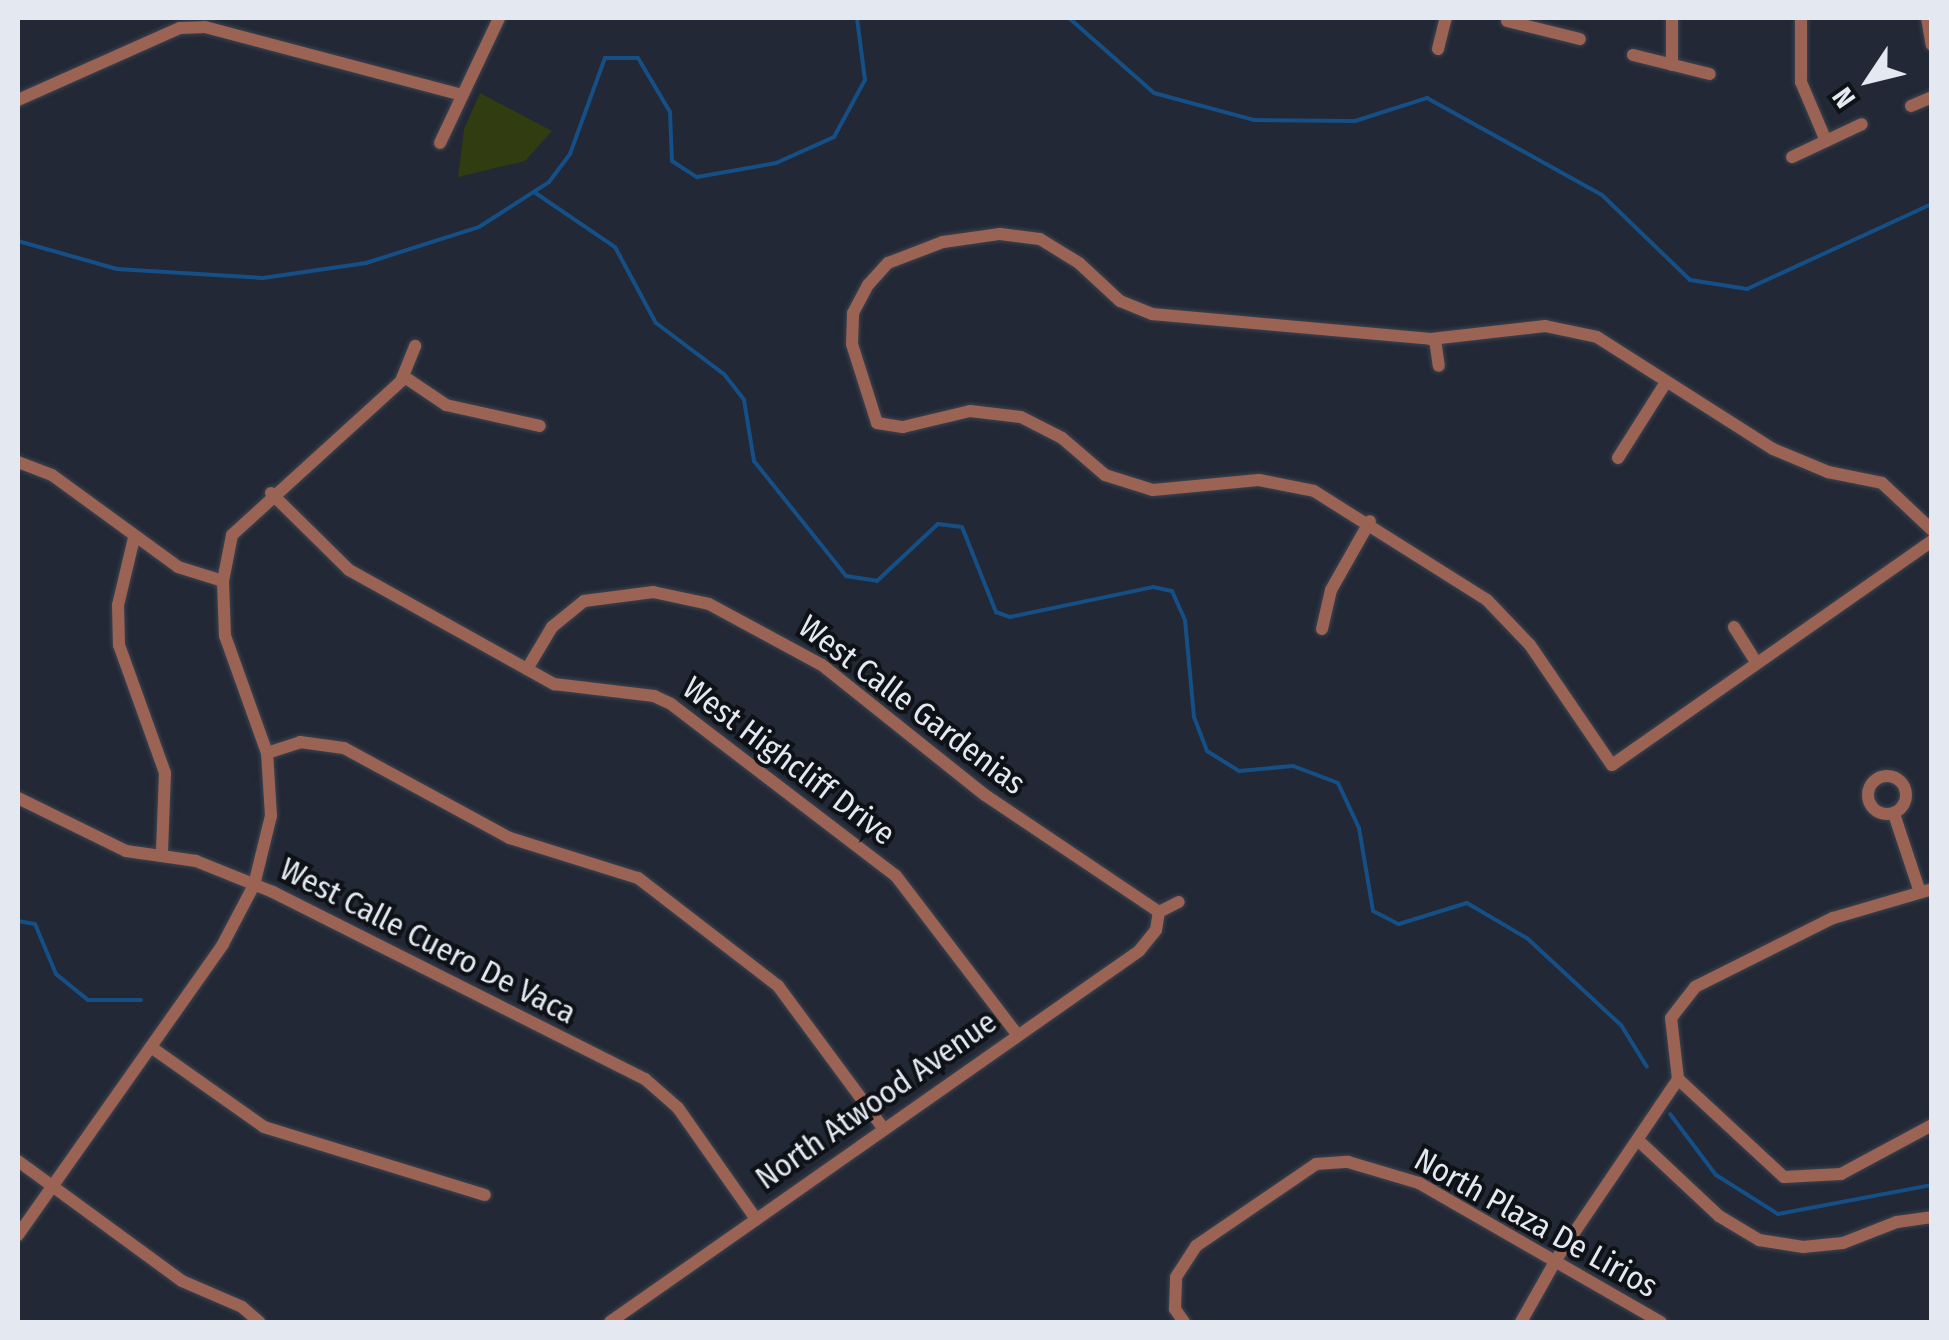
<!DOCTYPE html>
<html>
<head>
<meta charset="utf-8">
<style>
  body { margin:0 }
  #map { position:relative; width:1949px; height:1340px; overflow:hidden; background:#222835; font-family:"Fira Sans Condensed",sans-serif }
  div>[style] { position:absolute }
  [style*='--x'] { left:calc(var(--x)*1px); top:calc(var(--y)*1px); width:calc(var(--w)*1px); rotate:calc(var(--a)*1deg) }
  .green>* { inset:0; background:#313c10 }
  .stream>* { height:4px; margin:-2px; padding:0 2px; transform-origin:2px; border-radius:2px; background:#154f85 }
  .roads { filter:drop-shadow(0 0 2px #3d434f) drop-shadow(0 0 2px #3d434f) }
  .minor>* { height:12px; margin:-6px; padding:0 6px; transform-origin:6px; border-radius:6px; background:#9a6354 }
  .minor>.ring { margin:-6px; padding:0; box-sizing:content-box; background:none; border:12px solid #9a6354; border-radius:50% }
  span { translate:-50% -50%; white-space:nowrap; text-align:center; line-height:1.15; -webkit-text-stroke:8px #0e1116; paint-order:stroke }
  .street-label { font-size:32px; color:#e4e8f1 }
  .frame { position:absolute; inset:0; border:20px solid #e4e8f1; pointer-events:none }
  .north { position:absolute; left:1819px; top:30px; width:100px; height:100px; -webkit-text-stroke:8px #0e1116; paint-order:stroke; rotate:235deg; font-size:28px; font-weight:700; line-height:40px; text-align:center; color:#e4e8f1 }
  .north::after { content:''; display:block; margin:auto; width:35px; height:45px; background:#e4e8f1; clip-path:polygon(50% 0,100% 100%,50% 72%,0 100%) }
</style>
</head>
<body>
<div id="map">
  <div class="green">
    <i style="clip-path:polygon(480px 93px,552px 131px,525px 161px,458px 177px,464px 129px)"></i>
  </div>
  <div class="stream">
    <i style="--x:1069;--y:18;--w:113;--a:41.4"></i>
    <i style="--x:1154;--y:93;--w:104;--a:15.1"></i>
    <i style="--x:1254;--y:120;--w:101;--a:0.6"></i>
    <i style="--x:1355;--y:121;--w:76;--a:-17.7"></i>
    <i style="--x:1427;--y:98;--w:200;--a:29"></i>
    <i style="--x:1602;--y:195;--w:122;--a:44"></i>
    <i style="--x:1690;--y:280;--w:58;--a:9"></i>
    <i style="--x:1747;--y:289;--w:204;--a:-24.7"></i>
    <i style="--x:534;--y:192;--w:98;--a:34.2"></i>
    <i style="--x:615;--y:247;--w:86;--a:61.7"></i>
    <i style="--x:656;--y:323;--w:85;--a:36.9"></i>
    <i style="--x:724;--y:374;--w:33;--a:52"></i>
    <i style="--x:744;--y:400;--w:62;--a:80.7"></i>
    <i style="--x:754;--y:461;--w:147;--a:51.3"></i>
    <i style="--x:846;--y:576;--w:31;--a:9"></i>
    <i style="--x:877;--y:581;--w:83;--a:-43.1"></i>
    <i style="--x:938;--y:524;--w:24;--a:7"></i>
    <i style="--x:962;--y:527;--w:92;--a:68.2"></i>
    <i style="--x:996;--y:612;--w:15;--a:20"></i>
    <i style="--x:1010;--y:617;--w:146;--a:-11.8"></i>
    <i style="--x:1153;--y:587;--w:19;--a:12"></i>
    <i style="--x:1172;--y:591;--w:32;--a:66"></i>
    <i style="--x:1185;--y:620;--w:97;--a:84.7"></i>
    <i style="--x:1194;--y:717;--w:36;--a:69"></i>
    <i style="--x:1207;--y:751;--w:38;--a:32"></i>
    <i style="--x:1239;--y:771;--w:54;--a:-5.3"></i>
    <i style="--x:1293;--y:766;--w:48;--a:20.7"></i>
    <i style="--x:1338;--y:783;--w:50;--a:65"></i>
    <i style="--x:1359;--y:828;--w:84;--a:80.4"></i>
    <i style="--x:1373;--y:911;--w:29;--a:27"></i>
    <i style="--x:1399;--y:924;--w:71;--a:-17.2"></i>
    <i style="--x:1467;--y:903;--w:71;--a:30.5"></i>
    <i style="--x:1528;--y:939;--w:127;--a:42.8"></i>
    <i style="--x:1621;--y:1025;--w:49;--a:58.2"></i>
    <i style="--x:18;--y:241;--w:103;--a:15.8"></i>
    <i style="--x:117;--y:269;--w:146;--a:3.5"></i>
    <i style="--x:263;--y:278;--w:104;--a:-8.3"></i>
    <i style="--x:366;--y:263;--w:119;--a:-17.7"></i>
    <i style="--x:479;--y:227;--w:83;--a:-32.7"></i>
    <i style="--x:549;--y:182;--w:35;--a:-53"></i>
    <i style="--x:570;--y:154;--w:102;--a:-70"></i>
    <i style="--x:605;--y:58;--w:33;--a:0"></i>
    <i style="--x:638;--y:58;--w:63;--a:59.3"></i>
    <i style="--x:670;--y:112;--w:49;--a:87.7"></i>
    <i style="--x:672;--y:161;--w:30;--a:33"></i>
    <i style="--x:697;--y:177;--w:80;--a:-10"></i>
    <i style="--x:776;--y:163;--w:64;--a:-24.1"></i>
    <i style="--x:834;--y:137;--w:65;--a:-61.5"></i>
    <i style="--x:865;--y:80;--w:63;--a:-97.4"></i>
    <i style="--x:18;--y:921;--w:17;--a:10"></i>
    <i style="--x:35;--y:924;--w:54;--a:67.2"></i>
    <i style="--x:56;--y:974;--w:41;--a:39.1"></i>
    <i style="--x:88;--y:1000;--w:53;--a:0"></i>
    <i style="--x:1670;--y:1114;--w:76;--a:53"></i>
    <i style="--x:1716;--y:1175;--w:73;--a:32.2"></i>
    <i style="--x:1778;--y:1214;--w:157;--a:-10.7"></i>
  </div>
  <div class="roads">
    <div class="minor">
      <i style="--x:1801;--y:18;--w:64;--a:90"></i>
      <i style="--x:1801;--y:82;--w:64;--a:67"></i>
      <i style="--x:1927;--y:18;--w:27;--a:80"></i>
      <i style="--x:1507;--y:21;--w:75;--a:13.9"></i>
      <i style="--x:1438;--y:49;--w:32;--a:-76"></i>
      <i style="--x:1633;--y:55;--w:79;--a:13.9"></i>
      <i style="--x:1672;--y:65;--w:47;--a:-90"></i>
      <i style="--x:18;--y:100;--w:177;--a:-24"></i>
      <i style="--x:180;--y:28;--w:25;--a:-2"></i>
      <i style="--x:205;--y:27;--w:263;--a:14.8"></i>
      <i style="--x:1911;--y:106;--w:23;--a:-23"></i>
      <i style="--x:440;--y:143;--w:138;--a:-64.7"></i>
      <i style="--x:1792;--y:157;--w:77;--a:-25.2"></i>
      <i style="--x:1435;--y:339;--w:27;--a:82"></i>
      <i style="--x:403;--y:376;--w:52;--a:34"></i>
      <i style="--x:446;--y:405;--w:96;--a:12.6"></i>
      <i style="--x:877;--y:423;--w:83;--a:-107.6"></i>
      <i style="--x:852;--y:344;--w:31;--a:-88"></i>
      <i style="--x:853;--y:313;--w:32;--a:-62"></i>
      <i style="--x:868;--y:285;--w:30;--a:-48"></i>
      <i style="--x:888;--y:263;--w:59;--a:-20.9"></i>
      <i style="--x:943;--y:242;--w:58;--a:-8"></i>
      <i style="--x:1000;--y:234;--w:40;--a:7.1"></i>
      <i style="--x:1040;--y:239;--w:46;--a:31.6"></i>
      <i style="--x:1079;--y:263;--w:56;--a:42.8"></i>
      <i style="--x:1120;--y:301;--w:35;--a:22"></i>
      <i style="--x:1152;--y:314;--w:280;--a:5.1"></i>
      <i style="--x:1431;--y:339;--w:115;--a:-6.5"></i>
      <i style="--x:1545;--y:326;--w:53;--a:11.9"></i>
      <i style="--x:1597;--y:337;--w:209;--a:32.5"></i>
      <i style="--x:1773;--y:449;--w:60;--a:22.7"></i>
      <i style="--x:1828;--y:472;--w:55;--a:11.5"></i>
      <i style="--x:1882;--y:483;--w:69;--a:43.2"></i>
      <i style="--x:877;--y:423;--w:26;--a:9"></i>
      <i style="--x:903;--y:427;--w:69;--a:-13.4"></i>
      <i style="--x:970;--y:411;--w:51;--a:6.7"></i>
      <i style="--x:1021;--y:417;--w:46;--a:27.1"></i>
      <i style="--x:1062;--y:438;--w:57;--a:40.7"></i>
      <i style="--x:1105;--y:475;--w:50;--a:17.4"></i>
      <i style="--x:1153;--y:490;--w:106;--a:-5.4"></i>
      <i style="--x:1259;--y:480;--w:56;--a:11.3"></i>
      <i style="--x:1314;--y:491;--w:204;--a:32.2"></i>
      <i style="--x:1487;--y:600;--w:62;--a:46.3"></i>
      <i style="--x:1530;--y:645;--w:145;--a:55.7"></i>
      <i style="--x:1612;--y:765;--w:391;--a:-35"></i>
      <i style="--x:1618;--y:458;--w:90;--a:-57.7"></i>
      <i style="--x:18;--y:462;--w:36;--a:21"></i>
      <i style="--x:52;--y:475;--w:156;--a:36.1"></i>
      <i style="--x:178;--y:567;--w:47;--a:17.3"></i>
      <i style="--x:271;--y:493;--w:110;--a:44.6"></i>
      <i style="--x:349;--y:570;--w:235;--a:29.1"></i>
      <i style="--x:554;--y:684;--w:101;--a:6.8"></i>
      <i style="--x:654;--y:696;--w:19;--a:25"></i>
      <i style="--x:671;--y:704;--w:283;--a:37.4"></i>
      <i style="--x:896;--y:876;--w:199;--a:52.6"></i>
      <i style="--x:134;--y:538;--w:69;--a:103.4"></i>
      <i style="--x:118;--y:605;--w:40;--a:88.6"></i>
      <i style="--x:119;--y:645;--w:136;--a:70.2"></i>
      <i style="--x:165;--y:773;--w:79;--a:92.2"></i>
      <i style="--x:1734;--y:627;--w:41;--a:57.8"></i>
      <i style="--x:1322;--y:629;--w:40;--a:-77"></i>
      <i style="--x:1331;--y:590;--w:79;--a:-60.5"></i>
      <i style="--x:527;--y:669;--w:49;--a:-59.2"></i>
      <i style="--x:552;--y:627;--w:41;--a:-39.1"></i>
      <i style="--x:584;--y:601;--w:70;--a:-7.4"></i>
      <i style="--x:653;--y:592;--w:57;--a:12.1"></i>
      <i style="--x:709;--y:604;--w:128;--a:28.4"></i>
      <i style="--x:822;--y:665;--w:208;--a:38.6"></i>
      <i style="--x:985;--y:795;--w:210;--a:33.9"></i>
      <i style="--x:267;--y:753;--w:35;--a:-18"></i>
      <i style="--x:300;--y:742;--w:44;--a:7.8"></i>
      <i style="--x:344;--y:748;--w:189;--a:28.5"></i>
      <i style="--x:510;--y:838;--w:134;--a:17.4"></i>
      <i style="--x:638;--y:878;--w:177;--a:37.6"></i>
      <i style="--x:778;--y:986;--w:178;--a:53.5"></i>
      <i class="ring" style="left:1868px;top:776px;width:26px;height:26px"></i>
      <i style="--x:18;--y:798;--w:120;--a:26.1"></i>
      <i style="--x:126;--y:851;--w:71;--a:8.1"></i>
      <i style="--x:196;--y:861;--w:83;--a:21.9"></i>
      <i style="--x:273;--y:892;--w:416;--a:26.7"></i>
      <i style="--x:645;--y:1079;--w:44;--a:41.3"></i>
      <i style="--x:678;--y:1108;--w:136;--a:54.9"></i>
      <i style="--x:1894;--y:814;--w:82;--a:71.6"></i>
      <i style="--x:1159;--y:912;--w:22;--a:-27"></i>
      <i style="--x:151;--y:1047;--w:138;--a:35.3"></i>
      <i style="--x:264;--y:1127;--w:231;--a:17.1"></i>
      <i style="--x:1678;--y:1079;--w:144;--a:42.8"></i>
      <i style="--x:1784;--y:1177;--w:57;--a:-3"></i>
      <i style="--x:1841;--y:1174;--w:103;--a:-28.3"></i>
      <i style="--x:1640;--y:1142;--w:108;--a:43.1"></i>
      <i style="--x:1719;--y:1216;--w:47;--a:31"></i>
      <i style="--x:1759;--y:1240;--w:45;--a:9"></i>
      <i style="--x:1803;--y:1247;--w:40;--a:-5.7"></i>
      <i style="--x:1843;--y:1243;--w:58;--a:-21.3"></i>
      <i style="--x:1897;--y:1222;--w:35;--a:-8"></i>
      <i style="--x:18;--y:1161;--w:203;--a:36.2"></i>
      <i style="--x:182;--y:1281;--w:65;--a:23.4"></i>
      <i style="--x:242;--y:1307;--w:23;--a:41"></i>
      <i style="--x:18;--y:1235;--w:356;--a:-54.8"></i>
      <i style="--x:223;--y:944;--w:67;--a:-62.3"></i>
      <i style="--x:254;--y:885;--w:71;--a:-76.2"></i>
      <i style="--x:271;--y:816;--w:63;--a:-93.6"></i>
      <i style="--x:267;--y:753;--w:124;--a:-109.7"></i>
      <i style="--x:225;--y:636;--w:55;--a:-92.1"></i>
      <i style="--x:223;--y:581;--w:47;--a:-78.9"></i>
      <i style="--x:232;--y:535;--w:229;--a:-42.3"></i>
      <i style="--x:401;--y:381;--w:38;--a:-68"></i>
      <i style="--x:610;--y:1322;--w:646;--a:-35.04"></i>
      <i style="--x:1139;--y:951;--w:27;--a:-51"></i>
      <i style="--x:1156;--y:930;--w:18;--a:-81"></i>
      <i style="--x:1184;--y:1322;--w:16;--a:-125"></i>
      <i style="--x:1175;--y:1309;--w:32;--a:-88"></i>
      <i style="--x:1176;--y:1277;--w:37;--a:-57"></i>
      <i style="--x:1196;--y:1246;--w:145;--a:-34.3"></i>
      <i style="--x:1316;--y:1164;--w:32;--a:-4"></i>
      <i style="--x:1348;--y:1162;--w:74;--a:16.5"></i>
      <i style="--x:1419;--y:1183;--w:279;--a:29.9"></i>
      <i style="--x:1521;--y:1322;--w:73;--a:-60.6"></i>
      <i style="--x:1557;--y:1258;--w:216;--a:-55.9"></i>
      <i style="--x:1678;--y:1079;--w:61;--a:-96.5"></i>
      <i style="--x:1671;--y:1018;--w:39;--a:-52"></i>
      <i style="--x:1695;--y:987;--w:154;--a:-26.6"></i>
      <i style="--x:1833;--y:918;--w:103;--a:-16.3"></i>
    </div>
  </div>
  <div class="street-label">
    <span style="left:912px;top:705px;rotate:37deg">West Calle Gardenias</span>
    <span style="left:789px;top:761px;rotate:37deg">West Highcliff Drive</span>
    <span style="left:428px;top:941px;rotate:27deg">West Calle Cuero De Vaca</span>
    <span style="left:876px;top:1100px;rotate:-35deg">North Atwood Avenue</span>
    <span style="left:1536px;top:1223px;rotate:29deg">North Plaza De Lirios</span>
  </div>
  <div class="frame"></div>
  <div class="north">N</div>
</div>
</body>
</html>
